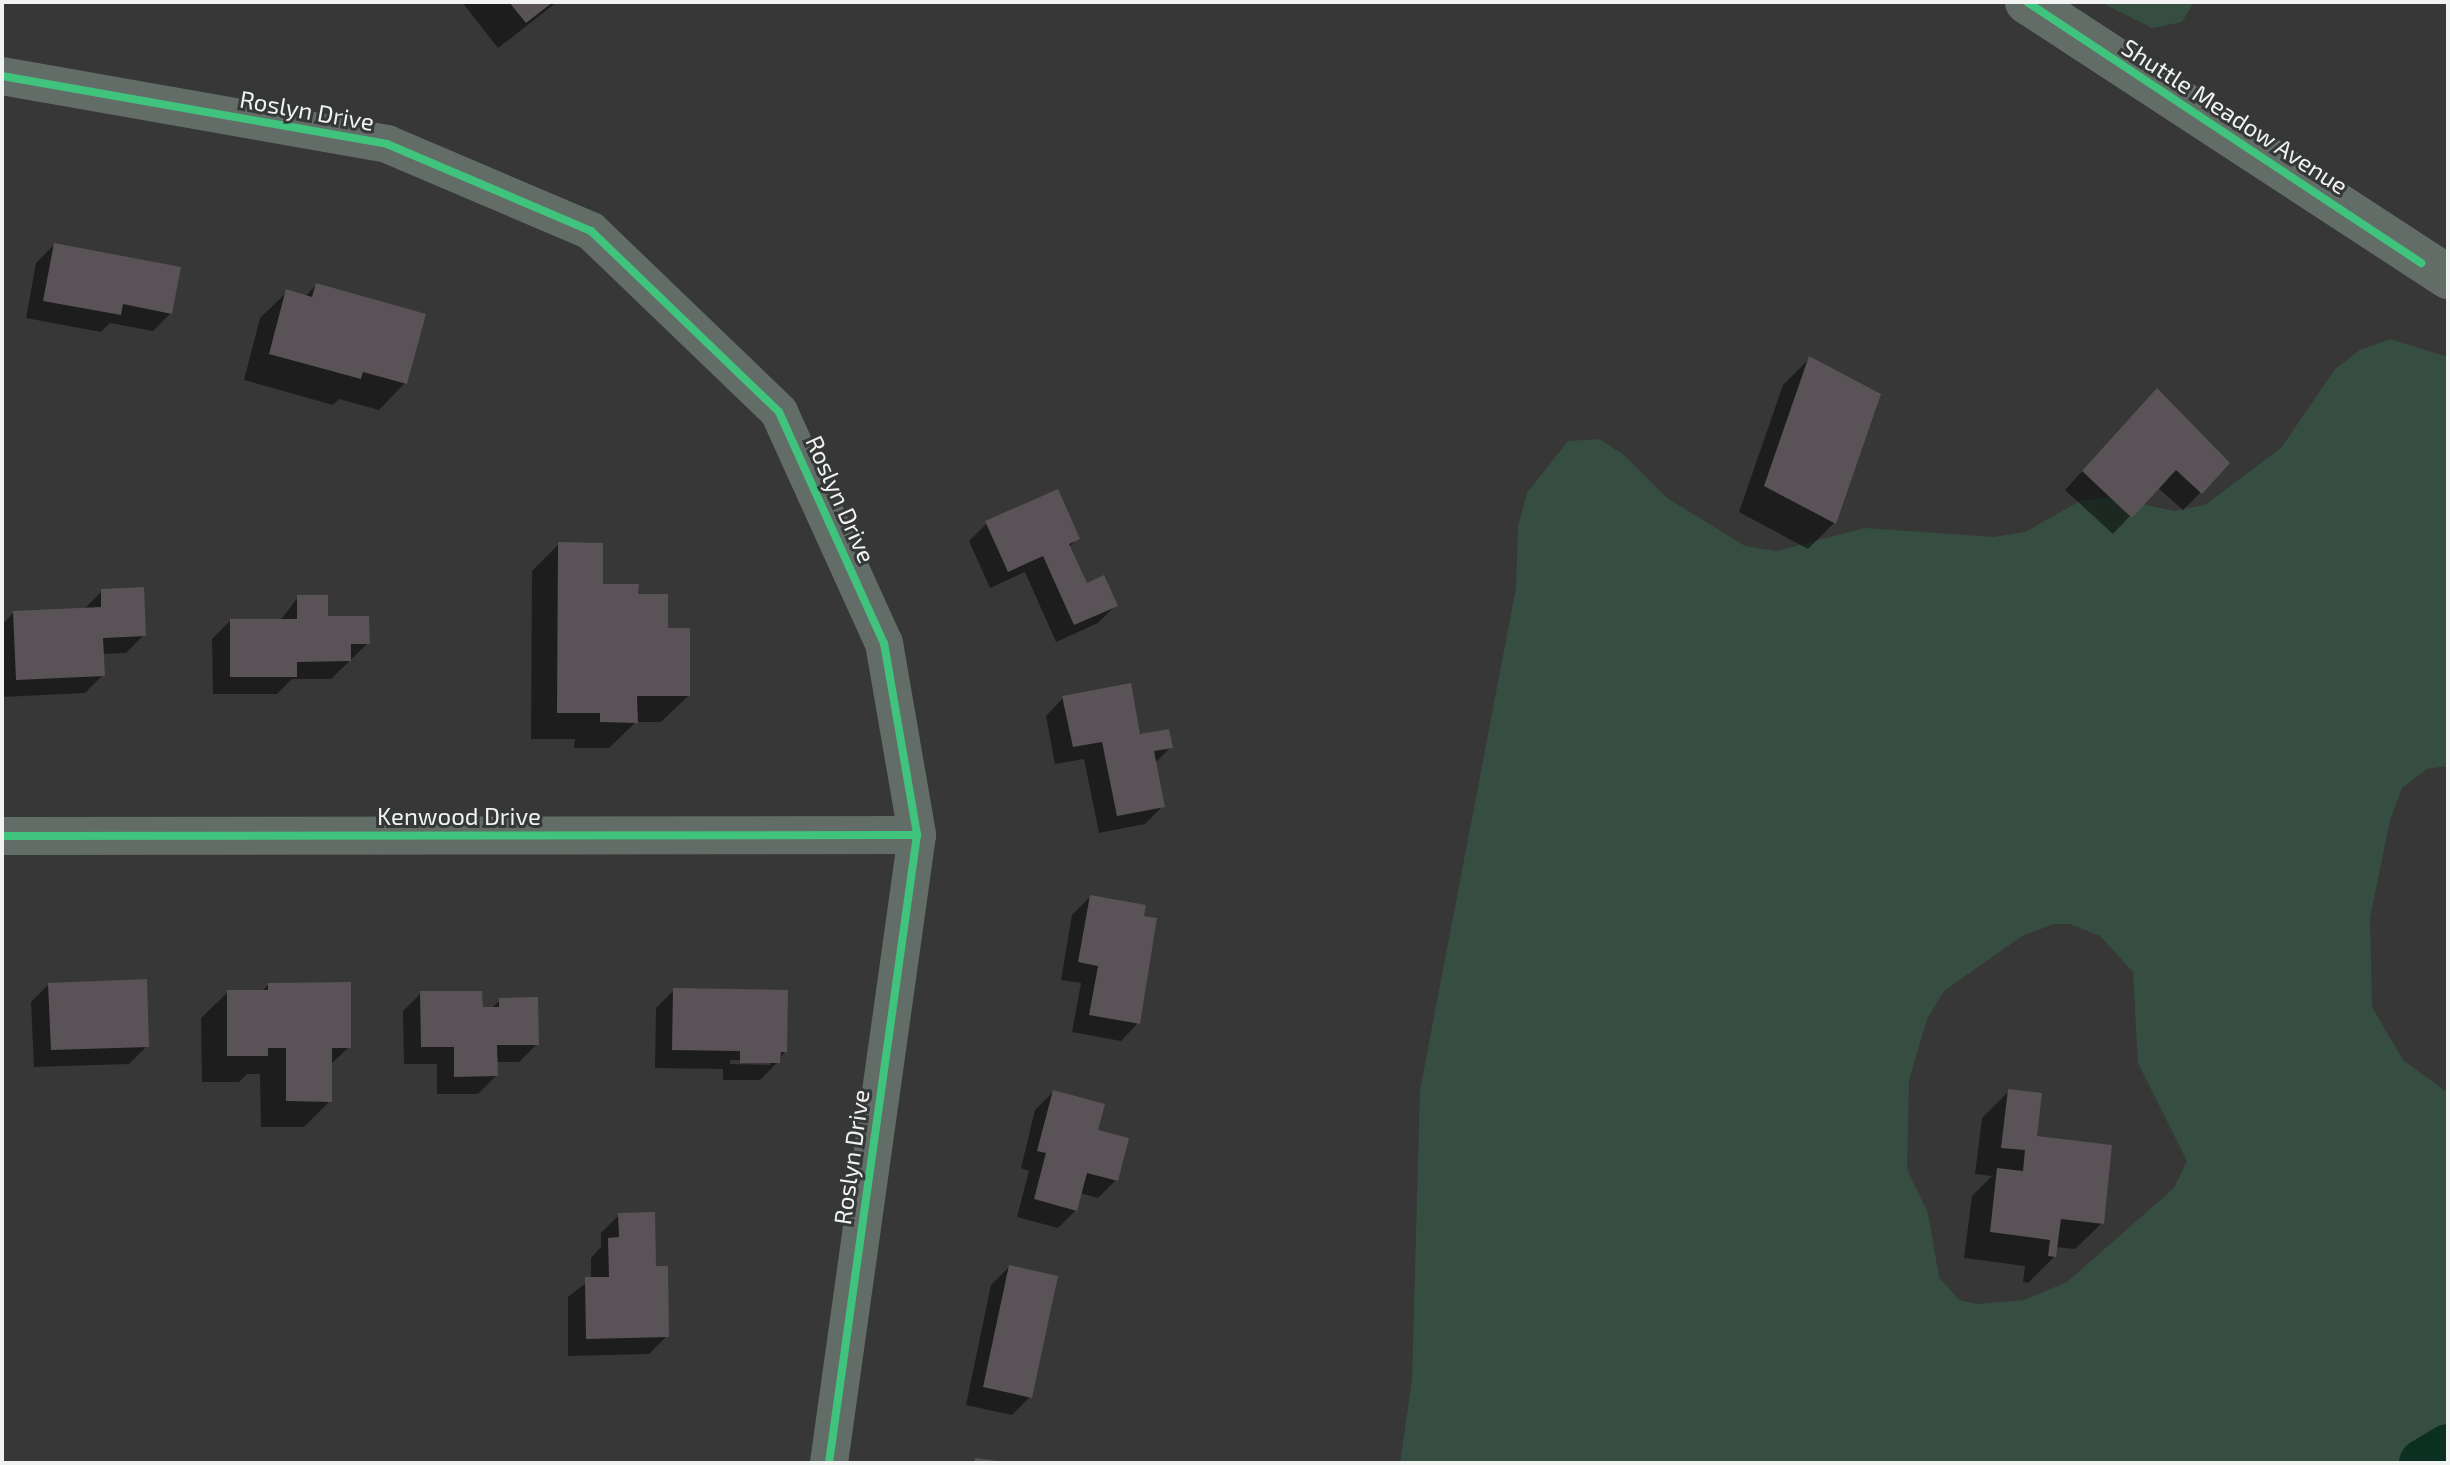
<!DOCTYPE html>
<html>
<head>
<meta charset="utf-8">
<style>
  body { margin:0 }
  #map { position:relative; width:2450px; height:1465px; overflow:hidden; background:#363736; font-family:"Exo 2",sans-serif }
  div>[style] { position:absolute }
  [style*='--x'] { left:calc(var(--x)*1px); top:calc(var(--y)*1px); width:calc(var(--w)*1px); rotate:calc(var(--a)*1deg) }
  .green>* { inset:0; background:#364e42 }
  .shadow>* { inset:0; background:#0007 }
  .canal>* { height:48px; margin:-24px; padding:0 24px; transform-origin:24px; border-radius:24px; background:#0b3021 }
  .building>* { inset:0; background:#595357 }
  .minor>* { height:38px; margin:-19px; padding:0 19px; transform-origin:19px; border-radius:19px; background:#626d67 }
  .tertiary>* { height:44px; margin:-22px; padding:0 22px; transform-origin:22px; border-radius:22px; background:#626d67 }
  .cycleway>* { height:8px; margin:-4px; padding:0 4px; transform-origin:4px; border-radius:4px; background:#40c37c }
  span { translate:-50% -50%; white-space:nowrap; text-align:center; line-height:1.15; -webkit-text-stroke:6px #353836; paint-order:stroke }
  .street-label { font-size:24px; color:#f1f3f2 }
  .frame { position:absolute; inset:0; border:4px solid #f1f3f2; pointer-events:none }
</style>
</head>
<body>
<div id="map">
  <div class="green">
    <i style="clip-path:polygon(2100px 2px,2194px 2px,2182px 22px,2152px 28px)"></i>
    <i style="clip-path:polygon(evenodd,2390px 339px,2448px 357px,2448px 766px,2427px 769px,2402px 788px,2390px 820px,2370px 918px,2372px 1007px,2403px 1060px,2448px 1093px,2448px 1463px,1400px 1463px,1412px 1379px,1420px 1090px,1516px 588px,1518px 526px,1527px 493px,1568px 441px,1599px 439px,1624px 455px,1667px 498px,1745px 546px,1776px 551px,1865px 528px,1994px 537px,2025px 532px,2080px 501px,2111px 497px,2174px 511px,2205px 505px,2281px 448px,2335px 369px,2360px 350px,2390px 339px,2054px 924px,2070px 924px,2100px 936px,2133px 972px,2138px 1063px,2187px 1161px,2174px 1188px,2067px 1282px,2024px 1300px,1977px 1304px,1959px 1300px,1939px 1277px,1928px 1213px,1907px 1169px,1909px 1080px,1927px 1019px,1944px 991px,2022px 936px,2054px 924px)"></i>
  </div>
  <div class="shadow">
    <i style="clip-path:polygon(462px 2px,557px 2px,498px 48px)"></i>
    <i style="clip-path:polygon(54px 245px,171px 313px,153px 331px,110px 323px,101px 332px,26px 318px,36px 263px)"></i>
    <i style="clip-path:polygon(316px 285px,405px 383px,379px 410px,339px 399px,333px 405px,244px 380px,260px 318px,287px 292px,305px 297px)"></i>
    <i style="clip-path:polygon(1809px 359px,1834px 523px,1808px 549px,1739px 512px,1783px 385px)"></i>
    <i style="clip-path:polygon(2139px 409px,2201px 492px,2183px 510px,2157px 487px,2113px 534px,2065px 490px)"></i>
    <i style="clip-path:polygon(987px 523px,1078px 538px,1069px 547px,1086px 585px,1115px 606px,1098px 623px,1056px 642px,1025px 572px,990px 588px,969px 541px)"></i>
    <i style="clip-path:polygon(559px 544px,601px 586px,636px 596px,688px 696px,661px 722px,636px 722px,609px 748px,574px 748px,575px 739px,531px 739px,532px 571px)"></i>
    <i style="clip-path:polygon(102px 591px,144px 635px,126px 653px,102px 654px,103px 675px,85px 693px,2px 697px,2px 625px,13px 613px,83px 610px)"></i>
    <i style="clip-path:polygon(298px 597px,368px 643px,331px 679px,292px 679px,277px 694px,213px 694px,212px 639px,230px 621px,280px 621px)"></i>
    <i style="clip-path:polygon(1063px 698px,1171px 747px,1154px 764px,1163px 806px,1145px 824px,1099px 833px,1084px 759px,1055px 764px,1046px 716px)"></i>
    <i style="clip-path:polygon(1090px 897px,1138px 1023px,1121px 1041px,1072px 1032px,1081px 983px,1061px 980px,1072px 915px)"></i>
    <i style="clip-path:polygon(49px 984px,147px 1046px,129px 1064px,34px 1067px,31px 1002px)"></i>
    <i style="clip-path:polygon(268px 985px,349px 1047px,330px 1065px,330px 1101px,304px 1127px,261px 1127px,260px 1074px,247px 1074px,239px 1082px,202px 1082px,201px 1018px,228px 992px,261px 992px)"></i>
    <i style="clip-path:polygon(evenodd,674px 990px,785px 1051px,778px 1062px,760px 1080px,723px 1080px,723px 1069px,655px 1068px,656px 1008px,674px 990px,730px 1060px,770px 1061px,770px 1065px,730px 1064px,730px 1060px)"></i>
    <i style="clip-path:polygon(421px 993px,481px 1009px,491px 1009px,500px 1000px,537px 1044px,519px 1062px,496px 1062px,496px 1076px,478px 1094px,437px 1094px,437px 1064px,404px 1064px,403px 1011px)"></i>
    <i style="clip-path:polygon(2009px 1091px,2035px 1138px,2102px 1223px,2075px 1249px,2055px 1247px,2054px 1257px,2028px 1283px,2023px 1282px,2025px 1266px,1964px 1258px,1972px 1196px,1992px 1176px,1975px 1174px,1982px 1118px)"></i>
    <i style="clip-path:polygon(1053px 1092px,1096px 1132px,1116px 1180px,1098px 1198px,1080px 1193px,1076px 1210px,1058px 1228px,1017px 1217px,1029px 1171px,1021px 1168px,1035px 1110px)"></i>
    <i style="clip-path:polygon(619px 1215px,667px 1336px,649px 1354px,568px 1356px,568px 1297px,591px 1279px,591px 1258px,601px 1247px,601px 1233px)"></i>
    <i style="clip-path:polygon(1009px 1267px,1030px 1397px,1012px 1415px,966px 1405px,991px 1285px)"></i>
  </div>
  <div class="canal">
    <i style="--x:2423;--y:1463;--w:29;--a:-31"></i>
  </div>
  <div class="building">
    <i style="clip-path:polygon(509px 2px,553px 2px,526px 23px)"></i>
    <i style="clip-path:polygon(54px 243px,181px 267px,172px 314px,123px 304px,121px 315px,43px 301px)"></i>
    <i style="clip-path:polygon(316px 283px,426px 314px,407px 384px,363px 372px,361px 379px,269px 354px,286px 289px,312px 297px)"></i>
    <i style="clip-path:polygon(1809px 356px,1881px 394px,1836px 524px,1764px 486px)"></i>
    <i style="clip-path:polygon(2157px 388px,2230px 463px,2202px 494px,2176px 470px,2132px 518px,2082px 471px)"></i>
    <i style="clip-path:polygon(1058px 489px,1080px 539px,1069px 544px,1087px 583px,1104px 575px,1118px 606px,1074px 625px,1043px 556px,1008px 572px,985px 521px)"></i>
    <i style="clip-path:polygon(558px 542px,603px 543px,603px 584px,639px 584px,638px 594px,668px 594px,668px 628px,690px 628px,690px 696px,637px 696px,638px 723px,600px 722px,600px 713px,557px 713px)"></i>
    <i style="clip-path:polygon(144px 587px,146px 636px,103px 638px,105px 676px,16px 680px,13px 611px,101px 607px,101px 589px)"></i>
    <i style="clip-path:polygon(297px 595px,328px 595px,328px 616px,369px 616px,370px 644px,351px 644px,351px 661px,297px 662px,297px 677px,230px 677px,230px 619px,297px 619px)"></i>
    <i style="clip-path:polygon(1131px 683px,1140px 734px,1169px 729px,1173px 748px,1154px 751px,1165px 807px,1117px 816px,1102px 742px,1073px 747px,1062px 696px)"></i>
    <i style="clip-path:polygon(1090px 895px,1146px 905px,1144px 916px,1157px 918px,1140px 1024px,1089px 1015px,1098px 966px,1078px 962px)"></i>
    <i style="clip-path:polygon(147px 979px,149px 1047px,51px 1050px,48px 983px)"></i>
    <i style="clip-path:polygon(351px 982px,351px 1048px,332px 1048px,332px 1102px,286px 1101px,286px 1048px,268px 1048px,268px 1056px,227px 1056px,227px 990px,268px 990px,268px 983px)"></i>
    <i style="clip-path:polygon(673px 988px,788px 990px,787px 1052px,781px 1052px,780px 1063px,740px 1063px,740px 1051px,672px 1050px)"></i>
    <i style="clip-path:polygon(420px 991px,482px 991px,483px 1007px,499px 1007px,499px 998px,538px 997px,539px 1045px,497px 1045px,498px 1076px,454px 1077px,454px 1047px,421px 1047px)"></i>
    <i style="clip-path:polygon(2008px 1089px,2042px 1093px,2037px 1136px,2112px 1145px,2104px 1224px,2061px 1219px,2056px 1257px,2048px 1256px,2050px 1240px,1990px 1232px,1997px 1168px,2023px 1171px,2025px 1150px,2001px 1148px)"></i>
    <i style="clip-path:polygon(1053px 1090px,1105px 1104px,1098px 1130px,1129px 1138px,1118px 1181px,1087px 1173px,1077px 1211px,1034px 1199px,1046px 1153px,1037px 1151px)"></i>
    <i style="clip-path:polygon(655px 1212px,656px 1266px,668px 1266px,669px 1337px,586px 1339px,585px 1277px,609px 1277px,608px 1238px,619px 1237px,618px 1213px)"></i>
    <i style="clip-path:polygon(1009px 1265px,1058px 1276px,1032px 1398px,983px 1387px)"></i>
    <i style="clip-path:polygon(975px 1458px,999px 1461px,999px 1463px,974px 1463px)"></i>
  </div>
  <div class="minor">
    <i style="--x:2;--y:76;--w:391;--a:10"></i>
    <i style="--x:387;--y:144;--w:222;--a:23.1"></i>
    <i style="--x:591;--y:231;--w:261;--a:43.9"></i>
    <i style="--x:779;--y:412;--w:254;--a:65.6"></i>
    <i style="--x:884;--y:643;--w:195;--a:80.2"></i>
    <i style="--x:917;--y:835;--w:634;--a:97.98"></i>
    <i style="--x:2;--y:836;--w:915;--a:-0.06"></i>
  </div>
  <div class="tertiary">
    <i style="--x:2027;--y:2;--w:503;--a:33.15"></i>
  </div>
  <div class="cycleway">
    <i style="--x:2027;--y:2;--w:473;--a:33.5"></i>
    <i style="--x:2;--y:76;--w:391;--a:10"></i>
    <i style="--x:387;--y:144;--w:222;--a:23.1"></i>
    <i style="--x:591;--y:231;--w:261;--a:43.9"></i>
    <i style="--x:779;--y:412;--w:254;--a:65.6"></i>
    <i style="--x:884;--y:643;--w:195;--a:80.2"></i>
    <i style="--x:917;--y:835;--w:634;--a:97.98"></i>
    <i style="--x:2;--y:836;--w:915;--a:-0.06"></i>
  </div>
  <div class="street-label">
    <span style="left:307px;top:110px;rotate:10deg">Roslyn Drive</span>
    <span style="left:2235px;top:116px;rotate:33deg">Shuttle Meadow Avenue</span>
    <span style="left:841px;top:499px;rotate:66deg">Roslyn Drive</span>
    <span style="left:459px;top:816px">Kenwood Drive</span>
    <span style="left:851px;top:1157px;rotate:-82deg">Roslyn Drive</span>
  </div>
  <div class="frame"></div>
</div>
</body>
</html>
